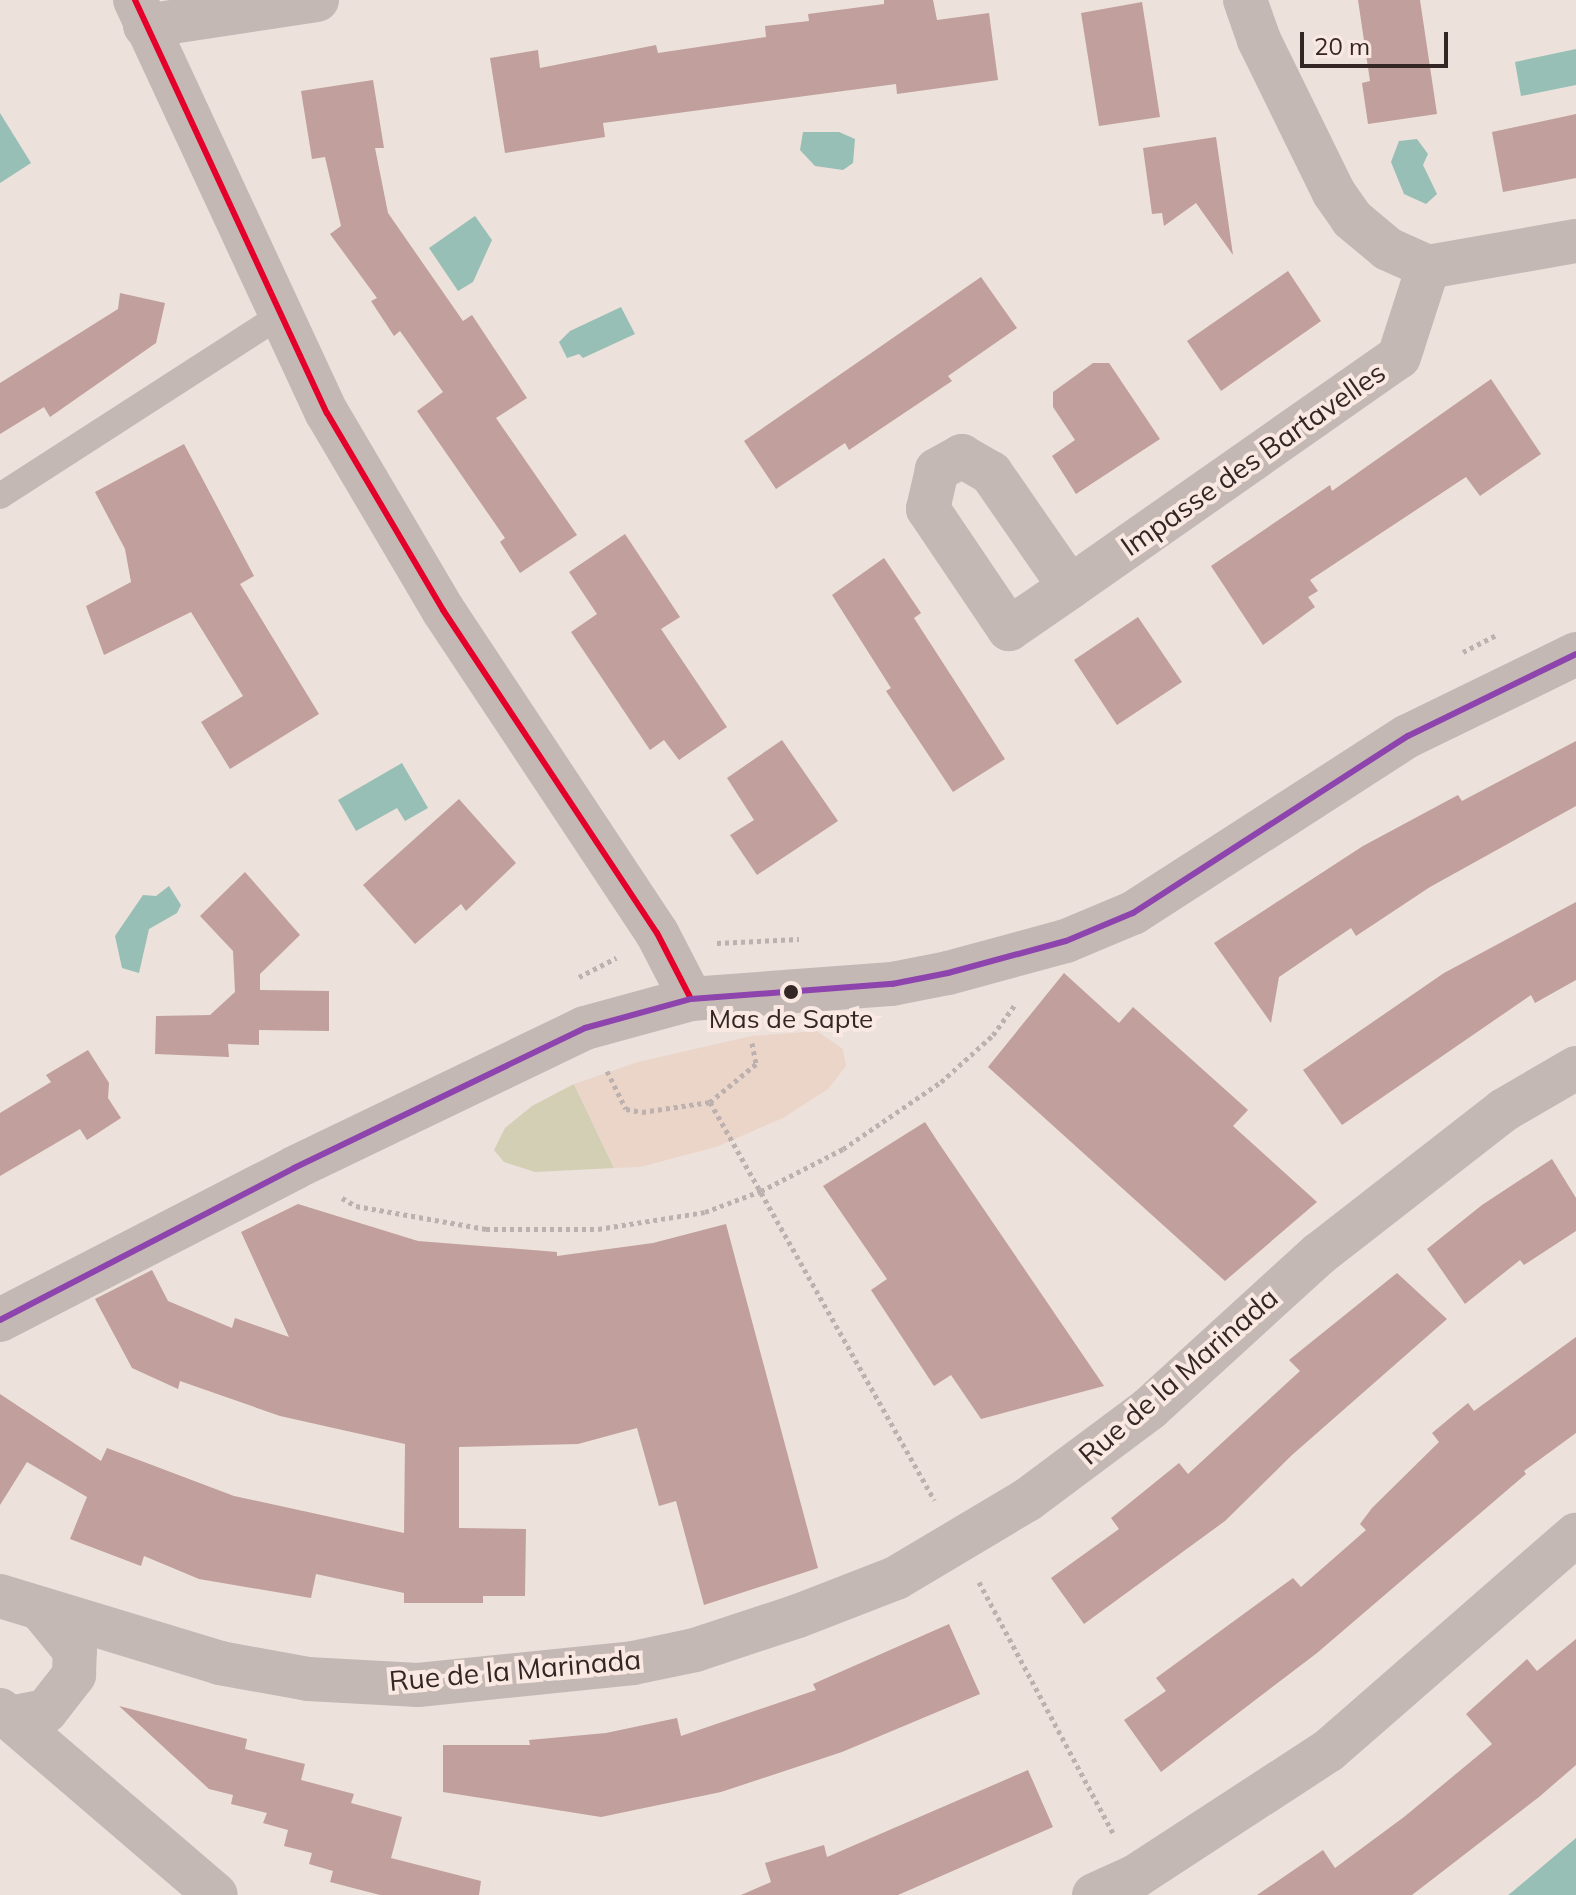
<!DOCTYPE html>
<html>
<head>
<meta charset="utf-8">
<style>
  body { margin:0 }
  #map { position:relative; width:1576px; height:1895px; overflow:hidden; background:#ece1db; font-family:Mulish,sans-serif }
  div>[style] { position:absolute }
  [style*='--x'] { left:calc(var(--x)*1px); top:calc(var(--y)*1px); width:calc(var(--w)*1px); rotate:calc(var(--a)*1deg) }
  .green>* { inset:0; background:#d2cfb4 }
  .plaza>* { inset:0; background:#ebd5c9 }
  .water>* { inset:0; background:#97bfb5 }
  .building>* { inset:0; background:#c19f9c }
  .path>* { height:5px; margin-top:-2.5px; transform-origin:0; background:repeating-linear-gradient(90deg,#bcb1ae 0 4px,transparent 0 8px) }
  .service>* { height:26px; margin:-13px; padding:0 13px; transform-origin:13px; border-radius:13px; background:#c4b8b5 }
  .minor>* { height:44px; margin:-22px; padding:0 22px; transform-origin:22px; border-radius:22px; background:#c4b8b5 }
  .bus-1>* { height:6px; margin:-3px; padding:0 3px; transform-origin:3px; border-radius:3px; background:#e4002b }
  .bus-2>* { height:6px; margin:-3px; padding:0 3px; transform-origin:3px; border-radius:3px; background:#8e44ad }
  .dots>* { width:22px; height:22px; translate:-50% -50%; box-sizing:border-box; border:4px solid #fae9e2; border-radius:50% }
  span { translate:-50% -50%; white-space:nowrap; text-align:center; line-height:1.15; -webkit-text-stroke:8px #fae9e2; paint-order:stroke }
  .bus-label { font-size:26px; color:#342624 }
  .street-label { font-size:28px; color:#342624 }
  .scale { position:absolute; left:1300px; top:32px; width:148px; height:36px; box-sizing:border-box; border:4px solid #342624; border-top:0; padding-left:10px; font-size:24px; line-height:28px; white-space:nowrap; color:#342624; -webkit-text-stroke:6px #fae9e2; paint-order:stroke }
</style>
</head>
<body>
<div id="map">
  <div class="green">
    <i style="clip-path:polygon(574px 1084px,614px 1168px,535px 1172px,504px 1162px,494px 1150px,505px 1128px,532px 1106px)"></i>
  </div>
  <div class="plaza">
    <i style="clip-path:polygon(817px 1031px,843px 1049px,846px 1066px,828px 1089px,783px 1118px,716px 1147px,640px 1167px,614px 1168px,574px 1084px,638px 1062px,751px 1036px)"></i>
  </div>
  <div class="water">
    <i style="clip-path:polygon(1576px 49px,1576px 85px,1521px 96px,1515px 62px)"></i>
    <i style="clip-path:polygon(0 113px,31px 163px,0 183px)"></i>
    <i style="clip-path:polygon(803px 132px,839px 132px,855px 139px,853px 163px,843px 170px,815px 166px,800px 150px)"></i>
    <i style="clip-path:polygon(1417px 139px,1428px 154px,1423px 165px,1437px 194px,1426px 204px,1404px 194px,1391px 162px,1399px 141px)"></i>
    <i style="clip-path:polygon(475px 216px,492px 240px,473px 282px,458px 291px,429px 248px)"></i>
    <i style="clip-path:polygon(621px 307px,635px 334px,583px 358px,579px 354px,567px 358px,559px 342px,570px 331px)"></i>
    <i style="clip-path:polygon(402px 763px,428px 808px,405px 821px,397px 808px,356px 831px,338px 800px)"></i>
    <i style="clip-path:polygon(169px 886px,181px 905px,177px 913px,149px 929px,139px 973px,122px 968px,115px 936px,143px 895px,156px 896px)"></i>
    <i style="clip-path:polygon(1576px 1838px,1576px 1895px,1508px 1895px,1512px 1892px)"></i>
  </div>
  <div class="building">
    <i style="clip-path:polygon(884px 0,933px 0,937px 20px,989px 13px,998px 80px,897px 94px,896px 84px,603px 123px,605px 137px,505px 153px,490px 58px,538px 50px,540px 68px,656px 45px,658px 53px,766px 37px,765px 26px,809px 21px,808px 14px,884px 4px)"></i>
    <i style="clip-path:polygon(1358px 0,1420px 0,1437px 114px,1368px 124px,1362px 83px,1370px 81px)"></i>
    <i style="clip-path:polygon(1142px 2px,1160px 117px,1099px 126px,1081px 13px)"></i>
    <i style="clip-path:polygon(373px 80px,384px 148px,375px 148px,388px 213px,463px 321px,472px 315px,527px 398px,496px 418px,577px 535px,520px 573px,500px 542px,505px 538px,417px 411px,443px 392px,400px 331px,394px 336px,371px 301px,377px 298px,330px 234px,341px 226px,325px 157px,312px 159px,301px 91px)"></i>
    <i style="clip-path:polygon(1576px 114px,1576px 178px,1503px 192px,1492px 132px)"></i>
    <i style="clip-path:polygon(1216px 137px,1233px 255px,1196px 203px,1164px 226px,1162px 213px,1152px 214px,1143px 148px)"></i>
    <i style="clip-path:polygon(1288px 271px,1321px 321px,1221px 391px,1187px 341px)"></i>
    <i style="clip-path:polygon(981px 277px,1017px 328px,948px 376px,952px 381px,849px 450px,845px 443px,776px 489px,744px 441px)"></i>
    <i style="clip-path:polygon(120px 293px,165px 303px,156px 343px,50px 417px,44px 407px,0 434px,0 383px,118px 309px)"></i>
    <i style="clip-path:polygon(1093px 363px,1109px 363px,1160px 439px,1076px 494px,1052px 456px,1075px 440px,1053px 407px,1053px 392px)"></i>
    <i style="clip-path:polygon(1491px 379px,1541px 454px,1480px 496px,1466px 477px,1310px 580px,1318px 591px,1308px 597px,1315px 607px,1263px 645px,1211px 566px,1330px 485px,1332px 491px)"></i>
    <i style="clip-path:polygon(184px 444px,254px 576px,240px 584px,319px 714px,230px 769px,201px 722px,243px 696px,191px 612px,104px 655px,86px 606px,131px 582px,125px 549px,95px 492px)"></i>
    <i style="clip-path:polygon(625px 534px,680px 617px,661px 629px,727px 727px,679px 760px,664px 740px,650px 750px,571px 632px,597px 614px,569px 572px)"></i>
    <i style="clip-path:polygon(884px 558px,921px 613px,914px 618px,1005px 759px,953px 792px,886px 691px,891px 688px,832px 595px)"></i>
    <i style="clip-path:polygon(1138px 617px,1182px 682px,1117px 725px,1074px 660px)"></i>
    <i style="clip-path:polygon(782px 740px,838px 821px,757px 875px,730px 835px,754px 820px,727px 778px)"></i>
    <i style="clip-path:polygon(1576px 741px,1576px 806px,1430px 887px,1356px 936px,1351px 928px,1279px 977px,1271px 1023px,1214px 943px,1363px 846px,1458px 795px,1462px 801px)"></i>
    <i style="clip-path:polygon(459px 799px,516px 863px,466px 911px,461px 904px,415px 944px,363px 885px)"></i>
    <i style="clip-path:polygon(245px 872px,300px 935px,260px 974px,260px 990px,329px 991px,329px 1031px,259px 1030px,259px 1045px,228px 1044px,229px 1057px,155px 1054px,156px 1016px,210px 1015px,235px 992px,233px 951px,200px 916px)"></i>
    <i style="clip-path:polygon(1576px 902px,1576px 980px,1535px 1003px,1531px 995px,1342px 1125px,1303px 1070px,1444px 973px)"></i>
    <i style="clip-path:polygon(1064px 973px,1119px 1023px,1133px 1007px,1248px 1110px,1233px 1126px,1317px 1202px,1225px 1281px,988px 1067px)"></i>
    <i style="clip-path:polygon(88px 1050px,109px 1083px,108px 1098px,121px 1118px,87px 1140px,80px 1129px,0 1176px,0 1113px,51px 1082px,46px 1075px)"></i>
    <i style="clip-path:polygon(925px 1122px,938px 1142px,1104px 1386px,981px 1419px,951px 1375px,934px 1386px,871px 1290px,887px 1279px,823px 1186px)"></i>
    <i style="clip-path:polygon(1552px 1159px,1576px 1198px,1576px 1231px,1524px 1265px,1520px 1260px,1465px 1304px,1427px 1249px,1482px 1205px)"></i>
    <i style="clip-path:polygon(298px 1204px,418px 1241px,557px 1252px,557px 1256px,653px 1243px,726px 1224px,818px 1568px,704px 1605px,676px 1501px,659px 1506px,637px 1428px,578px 1444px,459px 1447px,459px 1528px,526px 1529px,525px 1596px,483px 1596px,483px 1603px,404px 1603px,404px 1593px,316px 1574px,311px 1598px,199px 1579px,144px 1556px,141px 1566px,70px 1539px,87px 1497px,27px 1462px,0 1505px,0 1394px,101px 1461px,107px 1448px,234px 1496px,404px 1533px,405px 1444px,280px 1416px,180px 1381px,178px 1389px,132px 1368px,95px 1299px,152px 1270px,168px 1301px,232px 1328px,235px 1318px,289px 1337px,241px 1232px)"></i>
    <i style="clip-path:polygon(1397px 1273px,1447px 1319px,1292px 1455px,1225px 1521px,1084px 1624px,1051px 1578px,1119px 1529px,1111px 1518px,1179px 1463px,1188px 1474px,1300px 1371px,1289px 1360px)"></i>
    <i style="clip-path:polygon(1576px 1337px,1576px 1433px,1524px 1471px,1526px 1474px,1317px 1653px,1161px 1772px,1124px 1720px,1166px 1691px,1156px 1678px,1293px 1578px,1301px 1587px,1366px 1530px,1360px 1524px,1372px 1508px,1439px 1442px,1432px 1433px,1468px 1403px,1474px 1411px)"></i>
    <i style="clip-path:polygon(949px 1624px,980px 1694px,842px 1752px,721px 1792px,601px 1817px,443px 1792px,443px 1745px,530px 1745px,529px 1740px,606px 1733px,677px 1718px,681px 1736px,816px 1690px,813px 1684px)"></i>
    <i style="clip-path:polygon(1576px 1639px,1576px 1765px,1539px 1797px,1412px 1895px,1257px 1895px,1323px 1850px,1335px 1868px,1404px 1817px,1492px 1744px,1466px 1714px,1527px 1659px,1537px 1671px)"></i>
    <i style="clip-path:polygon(119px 1706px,247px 1739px,245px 1749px,305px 1764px,301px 1780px,354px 1794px,351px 1803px,402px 1817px,391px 1858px,481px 1881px,479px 1895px,380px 1895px,330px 1882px,333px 1871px,309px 1864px,312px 1853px,284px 1846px,288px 1830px,263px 1823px,267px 1813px,231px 1804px,233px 1795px,209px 1789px)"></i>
    <i style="clip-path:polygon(1028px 1770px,1053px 1827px,898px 1895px,741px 1895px,771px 1882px,765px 1863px,824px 1845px,827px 1857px)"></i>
  </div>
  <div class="path">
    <i style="--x:1463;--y:652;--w:38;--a:-27"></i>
    <i style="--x:717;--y:943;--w:82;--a:-2.8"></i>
    <i style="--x:579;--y:977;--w:42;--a:-27.2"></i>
    <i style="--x:752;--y:1043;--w:21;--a:79"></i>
    <i style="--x:756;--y:1064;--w:60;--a:140.4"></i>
    <i style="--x:710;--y:1102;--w:457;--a:60.6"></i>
    <i style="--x:607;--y:1071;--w:42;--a:63.4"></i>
    <i style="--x:626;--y:1109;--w:16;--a:11"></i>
    <i style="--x:642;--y:1112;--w:69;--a:-8.4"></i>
    <i style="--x:342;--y:1198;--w:16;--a:30"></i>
    <i style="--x:356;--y:1206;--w:132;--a:10"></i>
    <i style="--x:486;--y:1229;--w:112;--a:0"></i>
    <i style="--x:598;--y:1229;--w:108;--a:-9"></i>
    <i style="--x:705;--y:1212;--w:60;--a:-20.6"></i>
    <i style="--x:761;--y:1191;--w:92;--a:-27.1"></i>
    <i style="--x:843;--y:1149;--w:119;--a:-34.4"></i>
    <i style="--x:941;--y:1082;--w:70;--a:-42.1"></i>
    <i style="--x:993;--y:1035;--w:37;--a:-54"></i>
    <i style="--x:979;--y:1582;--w:287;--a:61.9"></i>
  </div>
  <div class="service">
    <i style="--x:0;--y:496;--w:334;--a:-32.8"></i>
  </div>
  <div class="minor">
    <i style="--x:135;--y:0;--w:455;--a:65.1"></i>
    <i style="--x:327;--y:413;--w:229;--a:59.5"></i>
    <i style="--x:443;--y:610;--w:387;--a:56.5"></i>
    <i style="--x:657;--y:933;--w:74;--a:62.7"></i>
    <i style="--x:1245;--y:0;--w:42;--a:70.7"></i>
    <i style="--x:1259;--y:40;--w:170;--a:63.9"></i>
    <i style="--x:1334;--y:193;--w:32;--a:55"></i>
    <i style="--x:1352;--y:219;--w:47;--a:39.8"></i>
    <i style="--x:1388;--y:249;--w:44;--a:24.2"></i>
    <i style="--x:1428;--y:267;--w:150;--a:-10"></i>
    <i style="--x:145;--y:26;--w:174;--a:-8.6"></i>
    <i style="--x:1070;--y:587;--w:139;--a:-124.7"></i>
    <i style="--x:991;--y:473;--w:34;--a:-150"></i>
    <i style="--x:962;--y:456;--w:29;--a:151"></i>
    <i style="--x:937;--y:470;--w:40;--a:103"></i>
    <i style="--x:928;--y:509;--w:145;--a:56"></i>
    <i style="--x:1009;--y:629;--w:74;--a:-34.5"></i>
    <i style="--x:1070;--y:587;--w:401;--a:-35"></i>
    <i style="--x:1399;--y:357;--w:95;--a:-72.1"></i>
    <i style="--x:0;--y:1320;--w:331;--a:-27.3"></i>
    <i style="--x:294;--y:1168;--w:323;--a:-25.7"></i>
    <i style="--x:585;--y:1028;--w:110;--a:-15.3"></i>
    <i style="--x:691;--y:999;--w:202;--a:-4.3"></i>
    <i style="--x:892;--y:984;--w:57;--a:-11.1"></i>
    <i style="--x:948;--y:973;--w:122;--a:-15.2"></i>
    <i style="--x:1066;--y:941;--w:73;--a:-22.7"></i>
    <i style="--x:1133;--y:913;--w:327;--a:-32.8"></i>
    <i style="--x:1408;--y:736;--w:187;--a:-26"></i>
    <i style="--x:0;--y:1596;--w:230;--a:16.9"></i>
    <i style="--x:220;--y:1663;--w:89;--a:10.3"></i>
    <i style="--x:308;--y:1679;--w:110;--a:3.1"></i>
    <i style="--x:418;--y:1685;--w:216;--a:-5.8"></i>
    <i style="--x:633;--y:1663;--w:63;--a:-11.8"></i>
    <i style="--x:695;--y:1650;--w:108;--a:-18.3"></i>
    <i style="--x:798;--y:1616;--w:105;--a:-21.2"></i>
    <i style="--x:896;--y:1578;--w:152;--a:-30.8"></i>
    <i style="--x:1027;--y:1500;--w:152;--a:-36.7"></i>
    <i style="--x:1149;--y:1409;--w:230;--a:-42.4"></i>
    <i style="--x:1319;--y:1254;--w:234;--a:-37.9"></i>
    <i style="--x:1504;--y:1110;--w:83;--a:-30.3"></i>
    <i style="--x:0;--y:1710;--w:284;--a:40.6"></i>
    <i style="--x:9;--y:1718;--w:38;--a:-11"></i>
    <i style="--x:46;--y:1711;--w:46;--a:-52.1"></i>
    <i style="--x:74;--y:1675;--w:24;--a:-88"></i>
    <i style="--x:75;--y:1651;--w:50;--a:-129.4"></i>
    <i style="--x:1094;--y:1895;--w:46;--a:-24.3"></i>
    <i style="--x:1136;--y:1876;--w:229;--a:-33.1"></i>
    <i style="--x:1328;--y:1751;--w:329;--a:-41.1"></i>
  </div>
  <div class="bus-1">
    <i style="--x:135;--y:0;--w:455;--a:65.1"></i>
    <i style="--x:327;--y:413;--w:229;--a:59.5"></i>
    <i style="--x:443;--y:610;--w:387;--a:56.5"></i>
    <i style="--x:657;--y:933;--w:74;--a:62.7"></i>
  </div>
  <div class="bus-2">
    <i style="--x:0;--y:1320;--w:331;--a:-27.3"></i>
    <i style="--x:294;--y:1168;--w:323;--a:-25.7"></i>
    <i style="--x:585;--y:1028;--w:110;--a:-15.3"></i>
    <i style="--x:691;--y:999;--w:202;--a:-4.3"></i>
    <i style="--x:892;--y:984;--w:57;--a:-11.1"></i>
    <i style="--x:948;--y:973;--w:122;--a:-15.2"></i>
    <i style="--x:1066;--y:941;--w:73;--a:-22.7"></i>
    <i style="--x:1133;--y:913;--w:327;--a:-32.8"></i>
    <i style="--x:1408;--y:736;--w:187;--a:-26"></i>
  </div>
  <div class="dots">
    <i style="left:791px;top:992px;background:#342624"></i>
  </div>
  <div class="bus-label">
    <span style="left:791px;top:1019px">Mas de Sapte</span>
  </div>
  <div class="street-label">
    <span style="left:1253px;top:459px;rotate:-35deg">Impasse des Bartavelles</span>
    <span style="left:1178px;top:1376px;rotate:-41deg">Rue de la Marinada</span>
    <span style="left:515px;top:1670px;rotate:-5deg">Rue de la Marinada</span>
  </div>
  <div class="scale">20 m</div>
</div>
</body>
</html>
